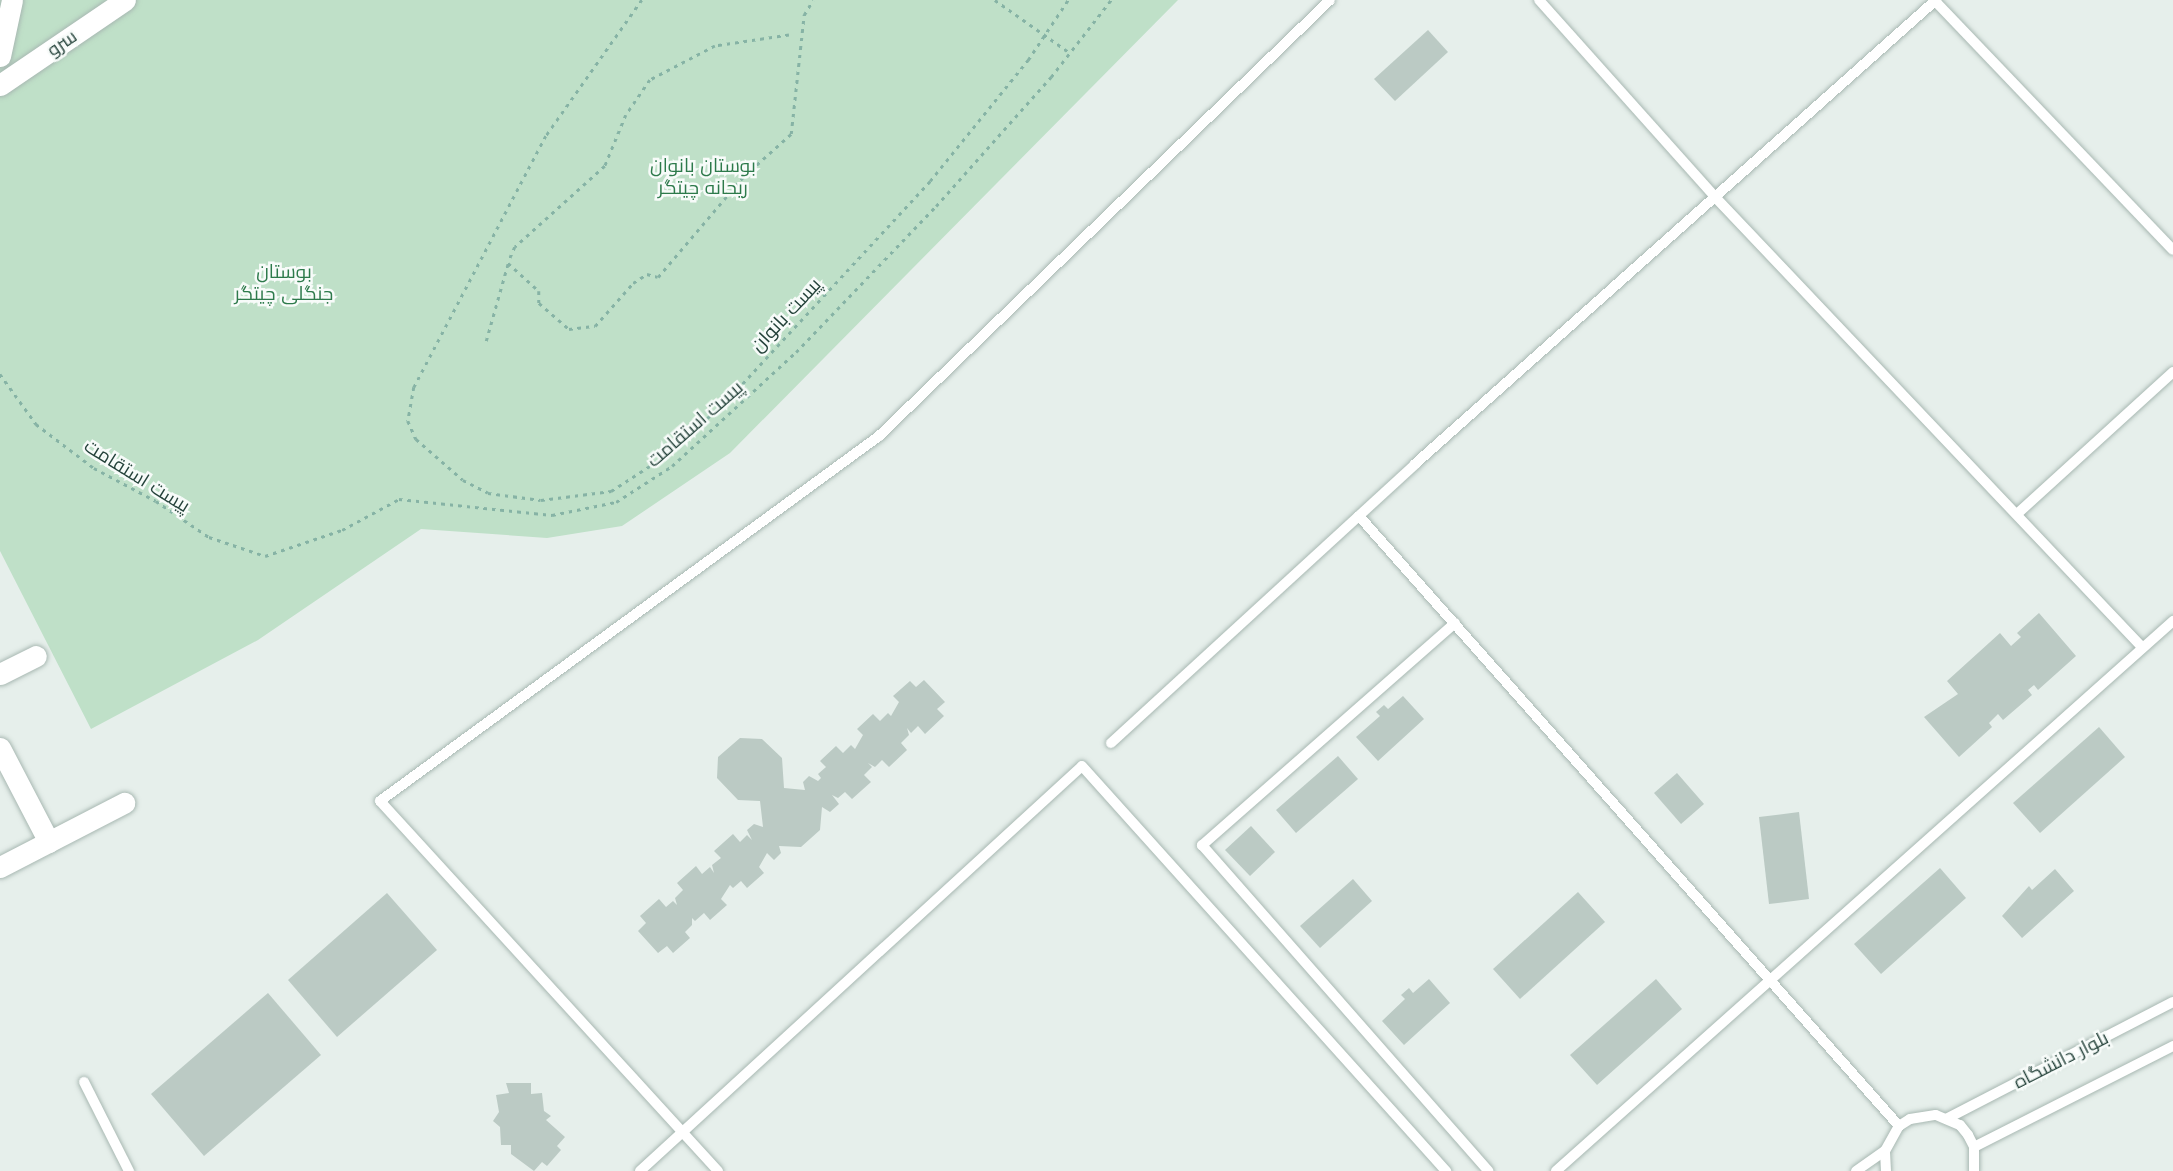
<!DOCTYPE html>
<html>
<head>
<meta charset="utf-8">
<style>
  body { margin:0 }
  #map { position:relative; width:2173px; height:1171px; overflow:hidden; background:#e6efeb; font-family:Jost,Cairo,sans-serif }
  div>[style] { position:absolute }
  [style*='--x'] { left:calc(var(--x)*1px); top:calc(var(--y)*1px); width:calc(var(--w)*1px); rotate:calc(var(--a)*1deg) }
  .green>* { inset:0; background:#bfe0c8 }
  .building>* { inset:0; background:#bbcac4 }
  .path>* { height:2.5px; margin-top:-1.25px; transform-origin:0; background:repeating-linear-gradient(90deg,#86b3a5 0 3.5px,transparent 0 8.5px) }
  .roads { filter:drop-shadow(0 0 2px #a8b8b2) drop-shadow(0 0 2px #a8b8b2) }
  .service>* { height:10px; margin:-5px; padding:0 5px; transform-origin:5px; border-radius:5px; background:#fff }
  .minor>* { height:21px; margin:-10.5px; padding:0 10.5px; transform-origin:10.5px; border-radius:10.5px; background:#fff }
  .tertiary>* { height:21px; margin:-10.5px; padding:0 10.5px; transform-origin:10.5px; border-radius:10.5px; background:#fff }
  span { translate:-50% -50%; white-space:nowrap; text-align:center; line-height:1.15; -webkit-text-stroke:5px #f7fbf9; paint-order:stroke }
  .street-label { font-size:19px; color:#24423a }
  .park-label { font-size:19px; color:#2d7a4b }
</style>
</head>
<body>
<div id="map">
  <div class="green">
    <i style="clip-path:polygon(0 0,1178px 0,730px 453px,622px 526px,547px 538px,421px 529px,258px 640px,91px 729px,0 551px)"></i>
  </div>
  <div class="building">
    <i style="clip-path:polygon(1428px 30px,1448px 52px,1395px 101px,1374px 79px)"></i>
    <i style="clip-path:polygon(2039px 613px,2076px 656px,2038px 690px,2034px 685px,2028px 690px,2032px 695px,2003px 720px,1998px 714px,1989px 723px,1992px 727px,1959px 757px,1924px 717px,1958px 694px,1947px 681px,2000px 633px,2011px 646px,2021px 637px,2017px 633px)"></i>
    <i style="clip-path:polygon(924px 680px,945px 702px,937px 709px,944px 716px,925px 734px,918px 726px,911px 733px,907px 728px,909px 735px,901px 743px,907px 750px,889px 767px,882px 760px,875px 767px,868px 763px,872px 767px,864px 775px,871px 782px,852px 799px,845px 792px,838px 798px,832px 795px,839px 804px,830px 812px,822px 807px,820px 830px,801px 847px,779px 846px,781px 853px,774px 860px,767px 853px,759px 867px,764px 873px,747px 888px,741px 881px,733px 888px,730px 885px,721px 899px,727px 905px,710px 920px,704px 913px,695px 921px,692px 918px,692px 925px,685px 932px,690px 938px,673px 953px,667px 946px,658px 953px,638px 931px,646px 923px,640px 916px,659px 899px,666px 907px,673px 901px,677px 905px,675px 898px,683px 890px,677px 883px,696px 866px,702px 874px,710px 867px,714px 873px,712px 865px,721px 858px,714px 851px,733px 834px,740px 842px,747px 835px,752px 840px,747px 830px,754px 824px,763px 827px,760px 801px,738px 800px,717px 778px,718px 757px,740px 738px,762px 739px,782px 758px,784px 788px,805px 790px,803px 782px,809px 776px,818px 781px,821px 778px,818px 774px,826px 767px,820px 761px,836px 746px,843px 753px,851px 745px,855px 749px,863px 735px,857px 729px,873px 714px,880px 721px,888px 713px,891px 716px,899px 702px,893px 696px,910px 681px,916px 687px)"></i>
    <i style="clip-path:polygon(1403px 696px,1424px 719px,1378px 761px,1356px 737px,1380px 716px,1376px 712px,1384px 705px,1388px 709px)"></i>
    <i style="clip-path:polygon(2099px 727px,2125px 757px,2040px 833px,2013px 803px)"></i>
    <i style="clip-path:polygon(1338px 756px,1358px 779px,1296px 833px,1276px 810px)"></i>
    <i style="clip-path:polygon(1677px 773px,1704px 804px,1681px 824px,1654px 793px)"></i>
    <i style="clip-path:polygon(1799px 812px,1809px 899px,1769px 904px,1759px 817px)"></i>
    <i style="clip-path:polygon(1251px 826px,1275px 852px,1250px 876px,1225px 850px)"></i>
    <i style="clip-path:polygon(1940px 868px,1966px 898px,1881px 974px,1854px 944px)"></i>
    <i style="clip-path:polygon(2055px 869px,2074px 891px,2022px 938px,2002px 916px,2029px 886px,2032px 890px)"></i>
    <i style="clip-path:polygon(1353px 879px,1372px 901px,1320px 948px,1300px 926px)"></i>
    <i style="clip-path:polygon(1578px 892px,1605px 922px,1520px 999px,1493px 969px)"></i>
    <i style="clip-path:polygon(387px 893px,437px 950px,337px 1037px,288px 980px)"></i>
    <i style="clip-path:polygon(1429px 979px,1450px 1003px,1404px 1045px,1382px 1021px,1405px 999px,1401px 995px,1409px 988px,1413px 993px)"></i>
    <i style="clip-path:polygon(1656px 979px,1682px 1009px,1597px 1085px,1570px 1055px)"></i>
    <i style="clip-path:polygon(268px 993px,321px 1055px,204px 1156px,151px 1094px)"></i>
    <i style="clip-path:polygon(506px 1083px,531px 1083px,531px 1094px,542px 1093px,544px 1111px,551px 1116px,546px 1120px,565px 1137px,557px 1146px,561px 1150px,547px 1166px,542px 1162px,534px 1171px,511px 1154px,511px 1145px,501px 1145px,500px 1127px,493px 1121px,499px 1112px,496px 1095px,509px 1093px)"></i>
  </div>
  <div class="path">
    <i style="--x:642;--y:0;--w:166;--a:125.2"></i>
    <i style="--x:546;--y:136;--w:284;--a:117.7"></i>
    <i style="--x:414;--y:387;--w:35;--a:100"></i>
    <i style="--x:408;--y:421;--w:20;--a:66"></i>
    <i style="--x:416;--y:439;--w:62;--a:41.1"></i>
    <i style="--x:463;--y:480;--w:28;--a:27"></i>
    <i style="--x:488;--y:493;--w:53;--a:7.5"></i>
    <i style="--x:541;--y:500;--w:71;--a:-7.3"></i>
    <i style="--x:611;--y:491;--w:70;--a:-32.8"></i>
    <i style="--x:670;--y:453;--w:83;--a:-43.1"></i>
    <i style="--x:731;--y:396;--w:293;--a:-47.2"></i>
    <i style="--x:930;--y:181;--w:156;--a:-51"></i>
    <i style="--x:1028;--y:60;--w:72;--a:-56.3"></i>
    <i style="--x:995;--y:0;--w:92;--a:35.2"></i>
    <i style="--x:789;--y:35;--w:75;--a:171.5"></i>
    <i style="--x:715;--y:46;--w:73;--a:152.4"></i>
    <i style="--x:650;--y:80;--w:42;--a:124.4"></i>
    <i style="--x:626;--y:115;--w:55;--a:112.4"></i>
    <i style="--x:605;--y:166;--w:121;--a:138"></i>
    <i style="--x:515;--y:247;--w:17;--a:114"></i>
    <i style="--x:508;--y:263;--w:42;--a:42.1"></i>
    <i style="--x:539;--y:291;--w:12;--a:90"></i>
    <i style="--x:539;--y:303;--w:40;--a:41"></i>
    <i style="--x:569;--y:329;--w:26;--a:-7"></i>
    <i style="--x:595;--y:326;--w:57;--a:-48.5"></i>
    <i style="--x:633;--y:283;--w:17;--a:-33"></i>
    <i style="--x:647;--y:274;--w:11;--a:15"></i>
    <i style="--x:658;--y:277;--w:133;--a:-49.6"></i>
    <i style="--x:744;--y:176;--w:63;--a:-41.8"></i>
    <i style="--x:791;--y:134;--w:120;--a:-83.8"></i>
    <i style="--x:804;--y:15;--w:17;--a:-59"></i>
    <i style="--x:486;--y:341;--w:81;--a:-74.2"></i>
    <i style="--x:0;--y:374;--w:62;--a:54.2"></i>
    <i style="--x:36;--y:424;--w:73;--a:37.2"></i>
    <i style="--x:94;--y:468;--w:70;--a:28"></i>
    <i style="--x:156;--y:501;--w:64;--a:34.2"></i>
    <i style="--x:209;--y:537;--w:59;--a:18.7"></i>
    <i style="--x:265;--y:556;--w:81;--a:-18.7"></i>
    <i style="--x:342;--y:530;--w:65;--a:-28.5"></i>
    <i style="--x:399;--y:499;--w:154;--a:6"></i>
    <i style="--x:552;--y:515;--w:65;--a:-11.5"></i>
    <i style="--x:616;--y:502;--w:67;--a:-32.7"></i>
    <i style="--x:672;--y:466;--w:168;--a:-42.6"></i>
    <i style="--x:796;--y:352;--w:202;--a:-46.2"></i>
    <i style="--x:936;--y:206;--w:173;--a:-48.3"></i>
    <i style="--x:1051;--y:77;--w:98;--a:-52.1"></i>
  </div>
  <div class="roads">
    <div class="service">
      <i style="--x:1539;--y:0;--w:266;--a:48.2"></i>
      <i style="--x:1716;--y:198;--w:619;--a:46.51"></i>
      <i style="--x:1935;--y:1;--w:344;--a:46.3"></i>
      <i style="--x:2017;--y:514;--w:211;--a:-42.3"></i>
      <i style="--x:1359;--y:516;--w:815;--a:48.48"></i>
      <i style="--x:1455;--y:623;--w:337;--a:138.7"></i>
      <i style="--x:1202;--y:845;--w:434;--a:48.7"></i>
      <i style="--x:1111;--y:743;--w:413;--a:-42.5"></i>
      <i style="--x:1415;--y:464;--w:698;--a:-41.69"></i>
      <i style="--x:84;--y:1082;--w:100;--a:63.2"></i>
      <i style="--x:1948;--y:1118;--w:253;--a:-27.3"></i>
      <i style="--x:1974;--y:1147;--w:223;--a:-26.9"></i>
      <i style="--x:640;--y:1171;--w:599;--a:-42.5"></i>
      <i style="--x:1082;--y:766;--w:545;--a:48.05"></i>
      <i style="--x:718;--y:1171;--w:501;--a:-132.41"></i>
      <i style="--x:380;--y:801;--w:618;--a:-36.18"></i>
      <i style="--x:879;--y:436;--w:627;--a:-44.03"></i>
      <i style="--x:1556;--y:1171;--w:827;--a:-41.71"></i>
      <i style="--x:1856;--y:1171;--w:35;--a:-35"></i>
      <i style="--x:1886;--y:1171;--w:20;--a:-93"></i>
      <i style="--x:1885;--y:1151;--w:29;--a:-61"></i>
      <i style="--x:1899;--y:1126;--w:13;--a:-32"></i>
      <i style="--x:1910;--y:1119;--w:26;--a:-9"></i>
      <i style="--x:1936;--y:1115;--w:26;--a:23"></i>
      <i style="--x:1960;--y:1125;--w:13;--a:51"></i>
      <i style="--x:1968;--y:1135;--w:13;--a:63"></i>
      <i style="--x:1974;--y:1147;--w:24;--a:90"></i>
    </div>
    <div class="minor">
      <i style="--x:0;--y:56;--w:57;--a:-77.9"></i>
      <i style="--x:0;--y:674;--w:40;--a:-26.6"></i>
      <i style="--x:0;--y:748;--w:106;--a:62.5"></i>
      <i style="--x:0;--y:867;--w:140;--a:-27.3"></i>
    </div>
    <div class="tertiary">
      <i style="--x:0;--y:85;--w:151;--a:-34.2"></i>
    </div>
  </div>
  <div class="street-label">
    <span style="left:62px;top:43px;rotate:-34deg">سرو</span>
    <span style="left:786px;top:315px;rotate:-47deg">پیست بانوان</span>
    <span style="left:695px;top:424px;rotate:-41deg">پیست استقامت</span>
    <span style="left:137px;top:476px;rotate:32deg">پیست استقامت</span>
    <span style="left:2061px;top:1060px;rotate:-27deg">بلوار دانشگاه</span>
  </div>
  <div class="park-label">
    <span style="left:703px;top:177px">بوستان بانوان<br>ریحانه چیتگر</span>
    <span style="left:284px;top:283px">بوستان<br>جنگلی چیتگر</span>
  </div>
</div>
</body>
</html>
